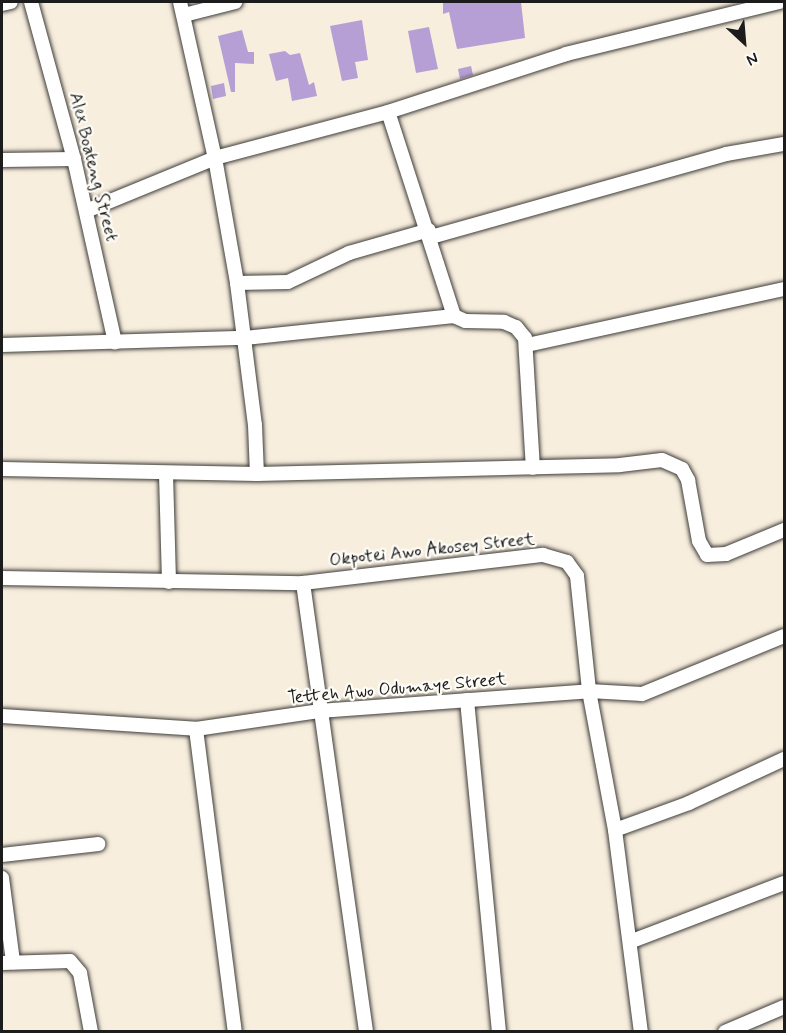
<!DOCTYPE html>
<html>
<head>
<meta charset="utf-8">
<style>
  body { margin:0 }
  #map { position:relative; width:786px; height:1033px; overflow:hidden; background:#f8eede; font-family:Mynerve,sans-serif }
  div>[style] { position:absolute }
  [style*='--x'] { left:calc(var(--x)*1px); top:calc(var(--y)*1px); width:calc(var(--w)*1px); rotate:calc(var(--a)*1deg) }
  .building>* { inset:0; background:#b59fd4 }
  .roads { filter:drop-shadow(0 0 2px #3d3c39) drop-shadow(0 0 2px #3d3c39) }
  .minor>* { height:14px; margin:-7px; padding:0 7px; transform-origin:7px; border-radius:7px; background:#fff }
  span { translate:-50% -50%; white-space:nowrap; text-align:center; line-height:1.15; -webkit-text-stroke:4.5px #fdfcf7; paint-order:stroke }
  .street-label { font-size:18px; color:#1c1c1c }
  .frame { position:absolute; inset:0; border:3px solid #1c1c1c; pointer-events:none }
  .north { position:absolute; left:714px; top:12px; width:60px; height:60px; -webkit-text-stroke:4px #fdfcf7; paint-order:stroke; rotate:154deg; font-size:16px; font-weight:700; line-height:24px; text-align:center; color:#1c1c1c }
  .north::after { content:''; display:block; margin:auto; width:21px; height:27px; background:#1c1c1c; clip-path:polygon(50% 0,100% 100%,50% 72%,0 100%) }
</style>
</head>
<body>
<div id="map">
  <div class="building">
    <i style="clip-path:polygon(443px 2px,521px 2px,525px 38px,457px 49px,449px 12px,443px 14px)"></i>
    <i style="clip-path:polygon(362px 20px,368px 60px,355px 62px,358px 78px,342px 81px,330px 26px)"></i>
    <i style="clip-path:polygon(429px 27px,438px 69px,416px 73px,408px 31px)"></i>
    <i style="clip-path:polygon(242px 30px,248px 52px,254px 52px,254px 64px,235px 63px,235px 92px,231px 92px,218px 36px)"></i>
    <i style="clip-path:polygon(285px 51px,290px 55px,300px 53px,309px 85px,314px 82px,317px 96px,292px 101px,288px 78px,276px 81px,269px 54px)"></i>
    <i style="clip-path:polygon(471px 66px,473px 75px,460px 79px,458px 69px)"></i>
    <i style="clip-path:polygon(224px 83px,226px 96px,213px 99px,211px 86px)"></i>
  </div>
  <div class="roads">
    <div class="minor">
      <i style="--x:31;--y:2;--w:163;--a:74.7"></i>
      <i style="--x:74;--y:159;--w:188;--a:77.4"></i>
      <i style="--x:180;--y:2;--w:160;--a:77.4"></i>
      <i style="--x:215;--y:158;--w:127;--a:80"></i>
      <i style="--x:237;--y:283;--w:143;--a:82.8"></i>
      <i style="--x:255;--y:425;--w:49;--a:87.7"></i>
      <i style="--x:2;--y:4;--w:9;--a:-13"></i>
      <i style="--x:184;--y:15;--w:53;--a:-14.3"></i>
      <i style="--x:2;--y:160;--w:72;--a:-0.8"></i>
      <i style="--x:86;--y:211;--w:139;--a:-22.3"></i>
      <i style="--x:215;--y:158;--w:179;--a:-14.9"></i>
      <i style="--x:388;--y:112;--w:187;--a:-18"></i>
      <i style="--x:566;--y:54;--w:220;--a:-13.7"></i>
      <i style="--x:431;--y:237;--w:306;--a:-15.7"></i>
      <i style="--x:726;--y:154;--w:59;--a:-9.8"></i>
      <i style="--x:237;--y:283;--w:51;--a:-1.1"></i>
      <i style="--x:288;--y:282;--w:68;--a:-25.4"></i>
      <i style="--x:349;--y:253;--w:83;--a:-16"></i>
      <i style="--x:454;--y:316;--w:12;--a:24"></i>
      <i style="--x:465;--y:321;--w:39;--a:1"></i>
      <i style="--x:504;--y:322;--w:13;--a:23"></i>
      <i style="--x:516;--y:327;--w:14;--a:51"></i>
      <i style="--x:525;--y:338;--w:130;--a:86.5"></i>
      <i style="--x:2;--y:345;--w:243;--a:-1.7"></i>
      <i style="--x:245;--y:338;--w:210;--a:-6"></i>
      <i style="--x:454;--y:316;--w:214;--a:-107.9"></i>
      <i style="--x:527;--y:345;--w:263;--a:-12.3"></i>
      <i style="--x:2;--y:469;--w:255;--a:1.1"></i>
      <i style="--x:257;--y:474;--w:363;--a:-1.4"></i>
      <i style="--x:620;--y:465;--w:42;--a:-6.8"></i>
      <i style="--x:662;--y:460;--w:22;--a:24"></i>
      <i style="--x:682;--y:469;--w:13;--a:61"></i>
      <i style="--x:688;--y:480;--w:62;--a:79.8"></i>
      <i style="--x:699;--y:541;--w:16;--a:60"></i>
      <i style="--x:707;--y:555;--w:19;--a:-3"></i>
      <i style="--x:726;--y:554;--w:63;--a:-22.5"></i>
      <i style="--x:166;--y:474;--w:108;--a:88.4"></i>
      <i style="--x:2;--y:578;--w:301;--a:1"></i>
      <i style="--x:303;--y:583;--w:242;--a:-6.7"></i>
      <i style="--x:543;--y:555;--w:25;--a:16"></i>
      <i style="--x:567;--y:562;--w:17;--a:54"></i>
      <i style="--x:577;--y:576;--w:116;--a:84"></i>
      <i style="--x:589;--y:691;--w:141;--a:79.4"></i>
      <i style="--x:615;--y:830;--w:204;--a:82.7"></i>
      <i style="--x:303;--y:583;--w:453;--a:82"></i>
      <i style="--x:467;--y:700;--w:334;--a:84.5"></i>
      <i style="--x:2;--y:716;--w:194;--a:3.8"></i>
      <i style="--x:196;--y:729;--w:124;--a:-8.3"></i>
      <i style="--x:319;--y:711;--w:271;--a:-4.2"></i>
      <i style="--x:589;--y:691;--w:53;--a:3.2"></i>
      <i style="--x:642;--y:694;--w:153;--a:-22.2"></i>
      <i style="--x:196;--y:729;--w:305;--a:82.7"></i>
      <i style="--x:615;--y:830;--w:79;--a:-20"></i>
      <i style="--x:689;--y:803;--w:105;--a:-24.9"></i>
      <i style="--x:2;--y:855;--w:97;--a:-6.5"></i>
      <i style="--x:2;--y:878;--w:85;--a:82.5"></i>
      <i style="--x:632;--y:941;--w:163;--a:-20.9"></i>
      <i style="--x:2;--y:963;--w:68;--a:-1.7"></i>
      <i style="--x:70;--y:961;--w:16;--a:50"></i>
      <i style="--x:80;--y:973;--w:60;--a:79.4"></i>
      <i style="--x:725;--y:1032;--w:64;--a:-23"></i>
    </div>
  </div>
  <div class="street-label">
    <span style="left:93px;top:167px;rotate:76deg">Alex Boateng Street</span>
    <span style="left:432px;top:550px;rotate:-6deg">Okpotei Awo Akosey Street</span>
    <span style="left:397px;top:689px;rotate:-5deg">Tetteh Awo Odumaye Street</span>
  </div>
  <div class="frame"></div>
  <div class="north">N</div>
</div>
</body>
</html>
